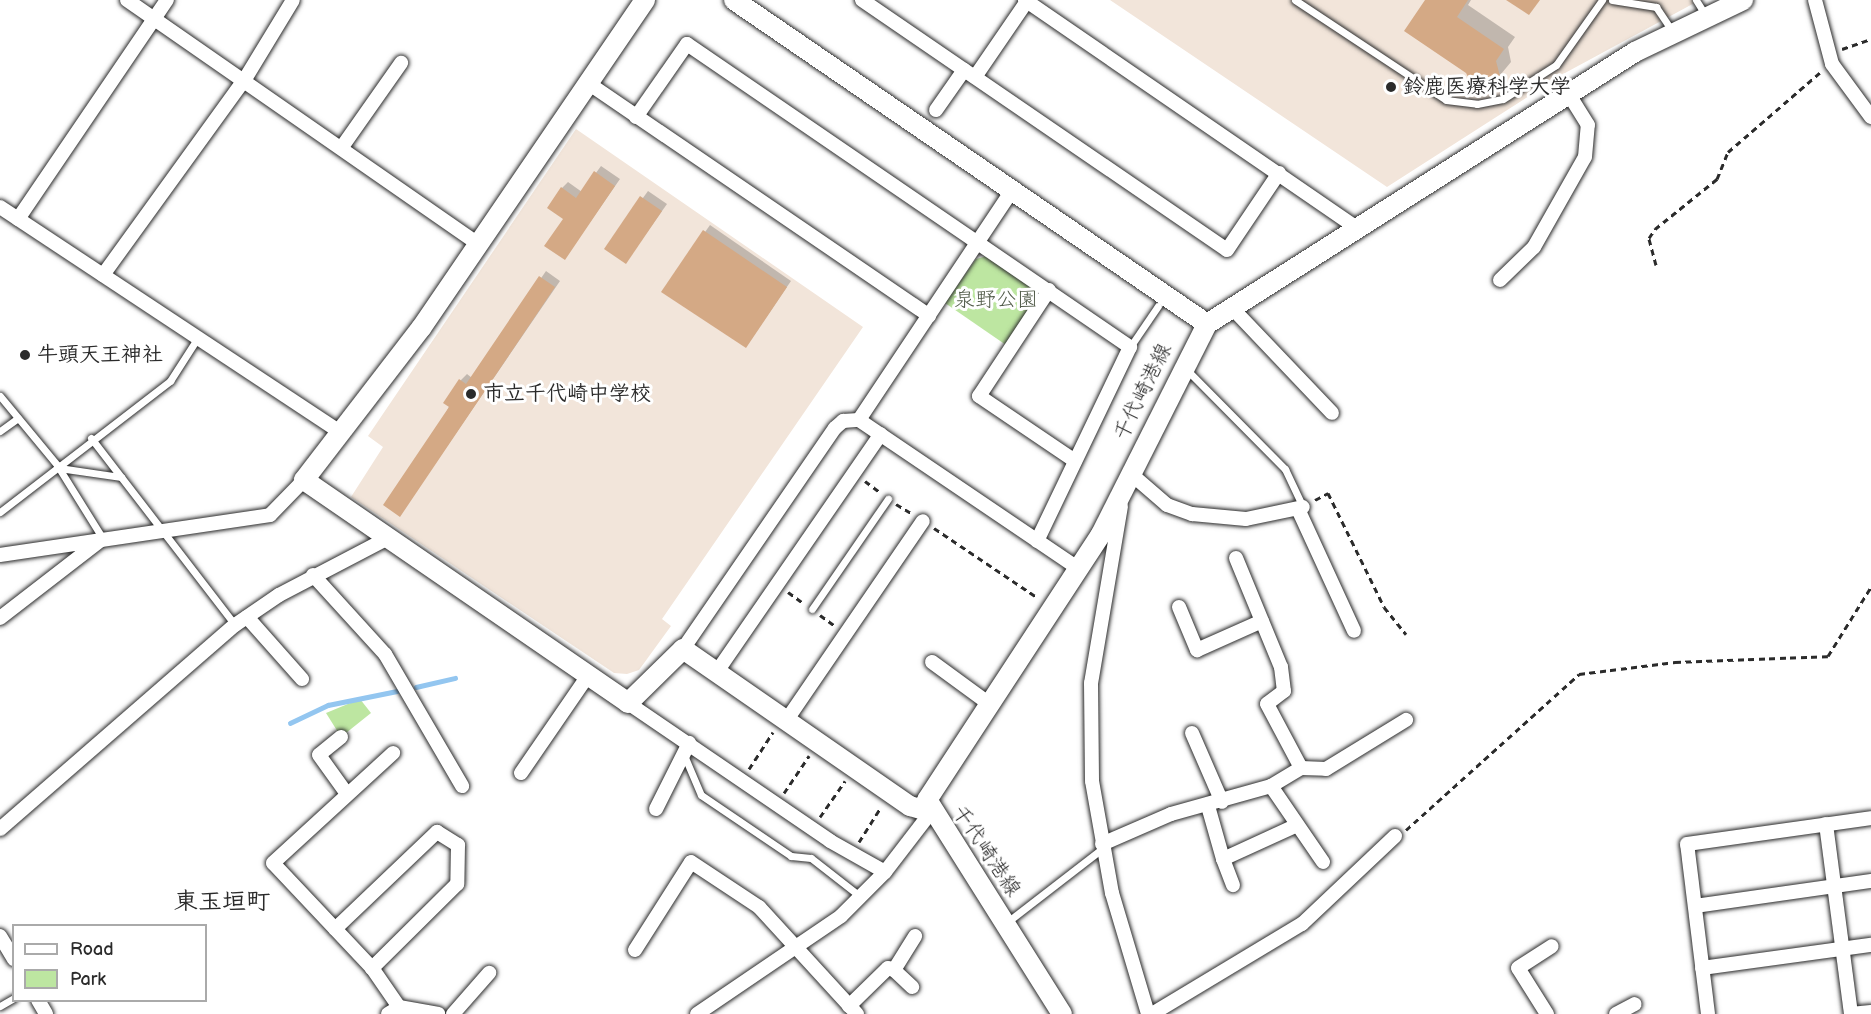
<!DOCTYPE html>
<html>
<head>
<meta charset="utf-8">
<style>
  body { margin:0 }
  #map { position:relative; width:1871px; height:1014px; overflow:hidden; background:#fff; font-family:"Balsamiq Sans","Klee One",sans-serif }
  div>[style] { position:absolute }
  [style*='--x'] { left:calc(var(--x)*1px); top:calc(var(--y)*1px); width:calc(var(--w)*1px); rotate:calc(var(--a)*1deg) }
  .built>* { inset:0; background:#f2e5da }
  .green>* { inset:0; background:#bde6a1 }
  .shadow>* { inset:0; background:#0003 }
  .stream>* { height:4.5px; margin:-2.25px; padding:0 2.25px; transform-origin:2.25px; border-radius:2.25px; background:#93c6f0 }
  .building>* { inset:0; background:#d4a985 }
  .path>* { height:3px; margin-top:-1.5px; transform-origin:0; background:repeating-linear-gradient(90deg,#2b2b2b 0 6px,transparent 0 10.5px) }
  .roads { filter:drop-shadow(0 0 2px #2b2b2b) drop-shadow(0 0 2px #2b2b2b) }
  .lane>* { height:7px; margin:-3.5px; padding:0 3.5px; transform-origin:3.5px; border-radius:3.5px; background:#fff }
  .street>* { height:14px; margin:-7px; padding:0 7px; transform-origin:7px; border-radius:7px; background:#fff }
  .secondary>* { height:20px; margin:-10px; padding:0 10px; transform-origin:10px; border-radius:10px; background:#fff }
  .dots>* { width:16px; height:16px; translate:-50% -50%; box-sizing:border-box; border:3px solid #fff; border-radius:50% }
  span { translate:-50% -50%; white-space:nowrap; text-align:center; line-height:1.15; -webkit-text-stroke:6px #fff; paint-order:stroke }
  .poi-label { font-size:21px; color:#2b2b2b; font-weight:700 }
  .left { translate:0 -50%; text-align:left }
  .park-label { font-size:21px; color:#505a48 }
  .street-label { font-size:21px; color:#2b2b2b }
  .quarter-label { font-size:24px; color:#2b2b2b; font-weight:700 }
  .legend { position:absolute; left:12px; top:924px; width:195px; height:78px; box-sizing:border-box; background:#fff; border:2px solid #aaa; margin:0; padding:8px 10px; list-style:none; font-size:18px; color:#2b2b2b }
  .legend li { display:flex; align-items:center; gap:12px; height:30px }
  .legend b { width:30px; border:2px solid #aaa }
</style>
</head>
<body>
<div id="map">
  <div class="built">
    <i style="clip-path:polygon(1110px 0,1700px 0,1565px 73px,1387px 187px)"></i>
    <i style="clip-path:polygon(576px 129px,863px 327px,662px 619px,671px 626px,639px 670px,627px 674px,614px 673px,351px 497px,383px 447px,368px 436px)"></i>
  </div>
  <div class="green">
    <i style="clip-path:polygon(987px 256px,1035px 288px,1037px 297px,1006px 345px,945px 303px,976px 259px)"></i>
    <i style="clip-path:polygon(360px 699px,371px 713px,341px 737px,326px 713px)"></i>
  </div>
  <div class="shadow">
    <i style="clip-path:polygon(1427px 0,1471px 0,1468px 5px,1515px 37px,1508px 47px,1511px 62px,1491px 86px)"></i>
    <i style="clip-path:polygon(601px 166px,620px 179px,565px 258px,562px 188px,568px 182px,582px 192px)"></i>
    <i style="clip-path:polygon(648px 191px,667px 204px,626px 262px,606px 249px)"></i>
    <i style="clip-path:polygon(710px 225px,791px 281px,746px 347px,663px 292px)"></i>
    <i style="clip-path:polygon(546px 271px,560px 281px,400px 515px,461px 380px,467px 374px,472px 378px)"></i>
  </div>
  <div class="stream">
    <i style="--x:416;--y:687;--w:40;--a:-13"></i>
    <i style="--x:290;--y:723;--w:42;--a:-25.3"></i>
    <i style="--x:328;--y:705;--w:70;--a:-11.5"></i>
  </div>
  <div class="building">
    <i style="clip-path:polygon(1425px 0,1468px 0,1457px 17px,1504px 49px,1496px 61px,1500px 76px,1492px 88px,1473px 87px,1466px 73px,1404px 31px)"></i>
    <i style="clip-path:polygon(1506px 0,1540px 0,1529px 15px)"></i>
    <i style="clip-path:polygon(594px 171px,615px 186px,565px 260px,544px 246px,563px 219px,547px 208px,561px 187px,576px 198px)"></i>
    <i style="clip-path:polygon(640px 196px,662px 211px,626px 264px,604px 249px)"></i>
    <i style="clip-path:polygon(703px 230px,787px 287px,746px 348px,661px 292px)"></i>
    <i style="clip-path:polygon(539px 276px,555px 287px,400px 517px,383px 505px,449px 407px,443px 403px,459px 379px,466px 384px)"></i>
  </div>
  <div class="path">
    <i style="--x:1842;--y:49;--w:31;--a:-19"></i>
    <i style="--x:1656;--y:265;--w:28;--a:-105"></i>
    <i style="--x:1649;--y:238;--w:11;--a:-56"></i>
    <i style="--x:1655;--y:229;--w:80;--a:-38.9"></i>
    <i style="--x:1717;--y:179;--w:29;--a:-68"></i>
    <i style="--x:1728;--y:152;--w:124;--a:-40.8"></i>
    <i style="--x:865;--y:481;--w:20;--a:37"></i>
    <i style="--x:1315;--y:500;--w:15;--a:-28"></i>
    <i style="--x:1328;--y:493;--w:127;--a:63.8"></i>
    <i style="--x:1384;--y:607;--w:35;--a:51"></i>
    <i style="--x:896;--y:504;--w:17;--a:31"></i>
    <i style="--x:934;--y:528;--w:125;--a:33.9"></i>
    <i style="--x:788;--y:592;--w:17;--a:36"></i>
    <i style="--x:820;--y:615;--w:17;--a:36"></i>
    <i style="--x:749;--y:769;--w:44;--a:-57"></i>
    <i style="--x:784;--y:793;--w:45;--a:-56"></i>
    <i style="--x:820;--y:817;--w:44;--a:-55.2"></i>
    <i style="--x:1406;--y:830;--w:233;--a:-42"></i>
    <i style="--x:1579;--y:674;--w:97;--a:-7.1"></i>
    <i style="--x:1675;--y:662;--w:153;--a:-2.2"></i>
    <i style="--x:1828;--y:656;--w:81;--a:-58.1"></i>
    <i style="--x:859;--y:842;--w:41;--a:-57.8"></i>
  </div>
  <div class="roads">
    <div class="lane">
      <i style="--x:1295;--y:0;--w:181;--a:33.5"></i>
      <i style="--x:1446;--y:100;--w:31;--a:7"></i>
      <i style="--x:1477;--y:104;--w:26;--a:-11"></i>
      <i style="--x:1503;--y:99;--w:63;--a:-32.7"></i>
      <i style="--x:1556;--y:65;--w:80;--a:-54.7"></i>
      <i style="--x:1612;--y:0;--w:45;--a:9"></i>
      <i style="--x:1656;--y:7;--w:30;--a:56"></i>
      <i style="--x:1696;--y:0;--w:19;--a:58"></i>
      <i style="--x:1130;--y:347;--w:50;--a:-55.7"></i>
      <i style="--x:1186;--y:369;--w:141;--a:45.3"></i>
      <i style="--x:1285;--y:469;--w:42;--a:64.7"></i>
      <i style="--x:0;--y:396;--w:89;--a:50.4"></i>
      <i style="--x:57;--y:465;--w:87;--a:58.1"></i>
      <i style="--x:0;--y:431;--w:22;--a:-36"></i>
      <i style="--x:91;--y:438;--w:236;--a:52.4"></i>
      <i style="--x:59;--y:468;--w:63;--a:8.3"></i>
      <i style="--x:0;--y:512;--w:215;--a:-37.6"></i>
      <i style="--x:170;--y:381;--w:50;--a:-57.3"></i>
      <i style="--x:812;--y:609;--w:134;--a:-55.4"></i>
      <i style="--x:684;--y:755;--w:43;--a:67"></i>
      <i style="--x:701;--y:795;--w:109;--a:34.1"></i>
      <i style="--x:791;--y:856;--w:20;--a:6"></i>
      <i style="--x:811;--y:858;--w:63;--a:38"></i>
      <i style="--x:1006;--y:923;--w:123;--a:-37.7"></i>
      <i style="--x:0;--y:1006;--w:16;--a:-30"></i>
    </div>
    <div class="street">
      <i style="--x:127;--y:0;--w:429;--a:34.8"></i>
      <i style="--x:862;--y:0;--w:442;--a:34.4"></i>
      <i style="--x:1227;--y:250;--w:93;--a:-56"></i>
      <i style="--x:1025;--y:0;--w:403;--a:34.5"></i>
      <i style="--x:1815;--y:0;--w:66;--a:75.1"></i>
      <i style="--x:1832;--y:64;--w:66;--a:53.7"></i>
      <i style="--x:975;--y:77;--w:92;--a:-55.6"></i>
      <i style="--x:588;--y:83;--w:413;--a:34.3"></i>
      <i style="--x:936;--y:110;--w:49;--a:-55"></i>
      <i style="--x:636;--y:117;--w:89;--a:-55.1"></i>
      <i style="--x:687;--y:44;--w:537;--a:34.37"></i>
      <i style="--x:1130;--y:347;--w:215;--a:115.6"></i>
      <i style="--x:342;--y:147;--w:103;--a:-54.9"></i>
      <i style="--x:1011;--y:192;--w:274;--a:123.7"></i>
      <i style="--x:859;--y:420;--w:264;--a:34.1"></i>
      <i style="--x:0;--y:207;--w:406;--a:33.5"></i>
      <i style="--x:18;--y:219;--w:265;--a:-55.8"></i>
      <i style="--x:103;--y:275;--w:242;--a:-54.1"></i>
      <i style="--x:245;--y:79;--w:92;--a:-58.7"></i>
      <i style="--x:1500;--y:280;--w:47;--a:-44.1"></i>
      <i style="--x:1534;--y:247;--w:103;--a:-60.5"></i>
      <i style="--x:1585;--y:157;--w:32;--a:-85"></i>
      <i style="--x:1588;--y:125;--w:38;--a:-122"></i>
      <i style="--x:1049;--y:290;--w:127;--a:123.4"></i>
      <i style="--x:979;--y:396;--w:116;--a:34.1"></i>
      <i style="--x:1234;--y:310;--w:142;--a:46.4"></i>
      <i style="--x:1130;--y:473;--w:49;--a:40.9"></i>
      <i style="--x:1167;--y:505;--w:27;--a:20"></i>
      <i style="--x:1192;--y:514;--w:54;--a:5.3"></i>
      <i style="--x:1246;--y:519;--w:58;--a:-11.9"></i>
      <i style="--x:1121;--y:506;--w:180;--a:99.6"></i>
      <i style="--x:1091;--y:683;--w:98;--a:89.4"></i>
      <i style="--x:1092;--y:781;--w:114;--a:79.9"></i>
      <i style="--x:1112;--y:893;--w:126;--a:73.4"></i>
      <i style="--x:1298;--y:509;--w:134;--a:65.3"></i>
      <i style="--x:0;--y:555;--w:273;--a:-8.4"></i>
      <i style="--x:270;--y:515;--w:49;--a:-45.8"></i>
      <i style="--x:1236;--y:558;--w:118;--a:67.6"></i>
      <i style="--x:1281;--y:667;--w:24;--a:83"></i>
      <i style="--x:1284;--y:691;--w:21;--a:143"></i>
      <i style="--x:1267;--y:704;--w:72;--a:62"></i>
      <i style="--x:313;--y:575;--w:107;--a:47.7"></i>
      <i style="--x:385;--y:654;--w:153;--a:59.7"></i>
      <i style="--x:1179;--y:607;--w:47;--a:67.3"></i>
      <i style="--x:1197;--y:650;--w:71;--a:-24"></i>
      <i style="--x:247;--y:617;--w:83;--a:48.4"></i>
      <i style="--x:0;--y:618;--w:128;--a:-37.7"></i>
      <i style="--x:683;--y:649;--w:268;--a:-55.5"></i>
      <i style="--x:835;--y:428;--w:11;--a:-41"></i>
      <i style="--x:843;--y:421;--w:16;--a:-4"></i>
      <i style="--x:932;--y:662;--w:69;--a:36.2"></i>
      <i style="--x:716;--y:673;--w:290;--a:-55.4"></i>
      <i style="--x:628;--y:703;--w:245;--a:34.3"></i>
      <i style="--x:830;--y:841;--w:63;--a:29.4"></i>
      <i style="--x:786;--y:721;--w:242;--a:-55.6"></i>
      <i style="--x:1192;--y:733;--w:75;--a:66.5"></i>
      <i style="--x:341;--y:737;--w:28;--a:141"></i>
      <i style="--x:319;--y:755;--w:48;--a:54.3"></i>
      <i style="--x:521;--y:773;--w:120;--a:-55.5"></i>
      <i style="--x:1271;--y:786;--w:92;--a:55.6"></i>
      <i style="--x:1208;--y:806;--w:55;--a:74.2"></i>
      <i style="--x:1223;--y:859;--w:79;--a:-24.6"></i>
      <i style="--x:656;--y:809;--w:74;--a:-63.4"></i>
      <i style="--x:1826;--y:824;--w:192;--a:82.5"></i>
      <i style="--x:0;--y:829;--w:311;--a:-41"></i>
      <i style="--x:235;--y:625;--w:53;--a:-34.3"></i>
      <i style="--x:279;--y:595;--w:123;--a:-27.6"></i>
      <i style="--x:1102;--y:844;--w:75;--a:-23.5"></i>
      <i style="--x:1171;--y:814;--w:104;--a:-15.6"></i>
      <i style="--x:1271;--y:786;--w:35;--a:-31"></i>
      <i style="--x:1301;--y:768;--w:25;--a:2"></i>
      <i style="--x:1326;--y:769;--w:94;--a:-31.5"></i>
      <i style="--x:1223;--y:859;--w:28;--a:69"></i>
      <i style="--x:1695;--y:906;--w:178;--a:-8.1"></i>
      <i style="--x:335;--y:929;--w:141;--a:-43.6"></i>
      <i style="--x:437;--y:832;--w:25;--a:32"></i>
      <i style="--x:458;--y:845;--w:39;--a:91"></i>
      <i style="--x:457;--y:884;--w:120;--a:135.3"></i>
      <i style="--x:0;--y:936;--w:27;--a:59"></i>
      <i style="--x:635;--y:950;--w:104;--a:-57.5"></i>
      <i style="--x:691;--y:862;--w:82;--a:33.5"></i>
      <i style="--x:759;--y:907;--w:145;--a:47.5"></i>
      <i style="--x:1702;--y:968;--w:171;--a:-7.8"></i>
      <i style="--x:894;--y:970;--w:25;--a:43"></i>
      <i style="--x:38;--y:1000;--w:16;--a:60"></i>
      <i style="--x:849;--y:1006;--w:54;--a:-44.3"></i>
      <i style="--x:888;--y:968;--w:6;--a:18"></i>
      <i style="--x:894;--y:970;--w:40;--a:-58"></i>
      <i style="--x:399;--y:1007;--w:40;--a:10"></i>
      <i style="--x:388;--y:1014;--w:13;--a:-32"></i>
      <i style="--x:399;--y:1007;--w:47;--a:-124.7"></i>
      <i style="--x:372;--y:968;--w:144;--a:-133.3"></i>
      <i style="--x:273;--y:863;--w:163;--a:-42.5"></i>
      <i style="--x:453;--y:1014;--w:55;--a:-48.7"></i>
      <i style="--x:697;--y:1014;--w:174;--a:-34.2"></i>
      <i style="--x:841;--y:916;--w:62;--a:-45"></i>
      <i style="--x:885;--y:872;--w:76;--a:-52.5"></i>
      <i style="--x:1152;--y:1014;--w:175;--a:-31"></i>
      <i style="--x:1302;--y:924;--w:128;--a:-43.4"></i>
      <i style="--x:1547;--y:1014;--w:54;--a:-122.2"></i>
      <i style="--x:1518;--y:968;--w:40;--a:-32.9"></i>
      <i style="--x:1616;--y:1014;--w:21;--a:-28"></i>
      <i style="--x:1708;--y:1014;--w:171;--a:-97"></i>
      <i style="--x:1687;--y:844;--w:186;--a:-8"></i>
      <i style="--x:1851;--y:1014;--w:20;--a:-6"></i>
    </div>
    <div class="secondary">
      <i style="--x:645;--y:0;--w:397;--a:124.3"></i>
      <i style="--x:421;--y:328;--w:192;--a:127.6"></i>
      <i style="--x:304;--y:480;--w:393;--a:34.5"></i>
      <i style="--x:628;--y:703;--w:77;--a:-44.5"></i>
      <i style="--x:683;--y:649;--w:276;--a:34.7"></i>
      <i style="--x:910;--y:806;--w:22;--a:16"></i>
      <i style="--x:734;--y:0;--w:573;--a:34.41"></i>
      <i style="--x:1062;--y:1014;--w:253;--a:-122.2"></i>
      <i style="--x:927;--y:800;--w:318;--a:-56.8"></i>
      <i style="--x:1101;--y:534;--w:235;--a:-63.2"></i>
      <i style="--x:1207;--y:324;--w:507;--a:-32.44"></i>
      <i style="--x:1635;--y:52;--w:120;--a:-25.7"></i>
    </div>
  </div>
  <div class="dots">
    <i style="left:1391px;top:87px;background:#2b2b2b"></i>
    <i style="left:25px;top:355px;background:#2b2b2b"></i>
    <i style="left:471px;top:394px;background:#2b2b2b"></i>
  </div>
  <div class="poi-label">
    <span class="left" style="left:1403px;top:87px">鈴鹿医療科学大学</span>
    <span class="left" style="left:37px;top:355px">牛頭天王神社</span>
    <span class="left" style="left:483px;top:394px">市立千代崎中学校</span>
  </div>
  <div class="park-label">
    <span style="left:996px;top:300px">泉野公園</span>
  </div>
  <div class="street-label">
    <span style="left:1143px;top:392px;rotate:-64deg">千代崎港線</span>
    <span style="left:986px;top:851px;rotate:56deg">千代崎港線</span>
  </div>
  <div class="quarter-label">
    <span style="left:222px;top:902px">東玉垣町</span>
  </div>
  <ul class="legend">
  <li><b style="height:8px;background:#fff"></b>Road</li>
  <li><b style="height:16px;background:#bde6a1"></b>Park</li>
  </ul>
</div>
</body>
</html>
